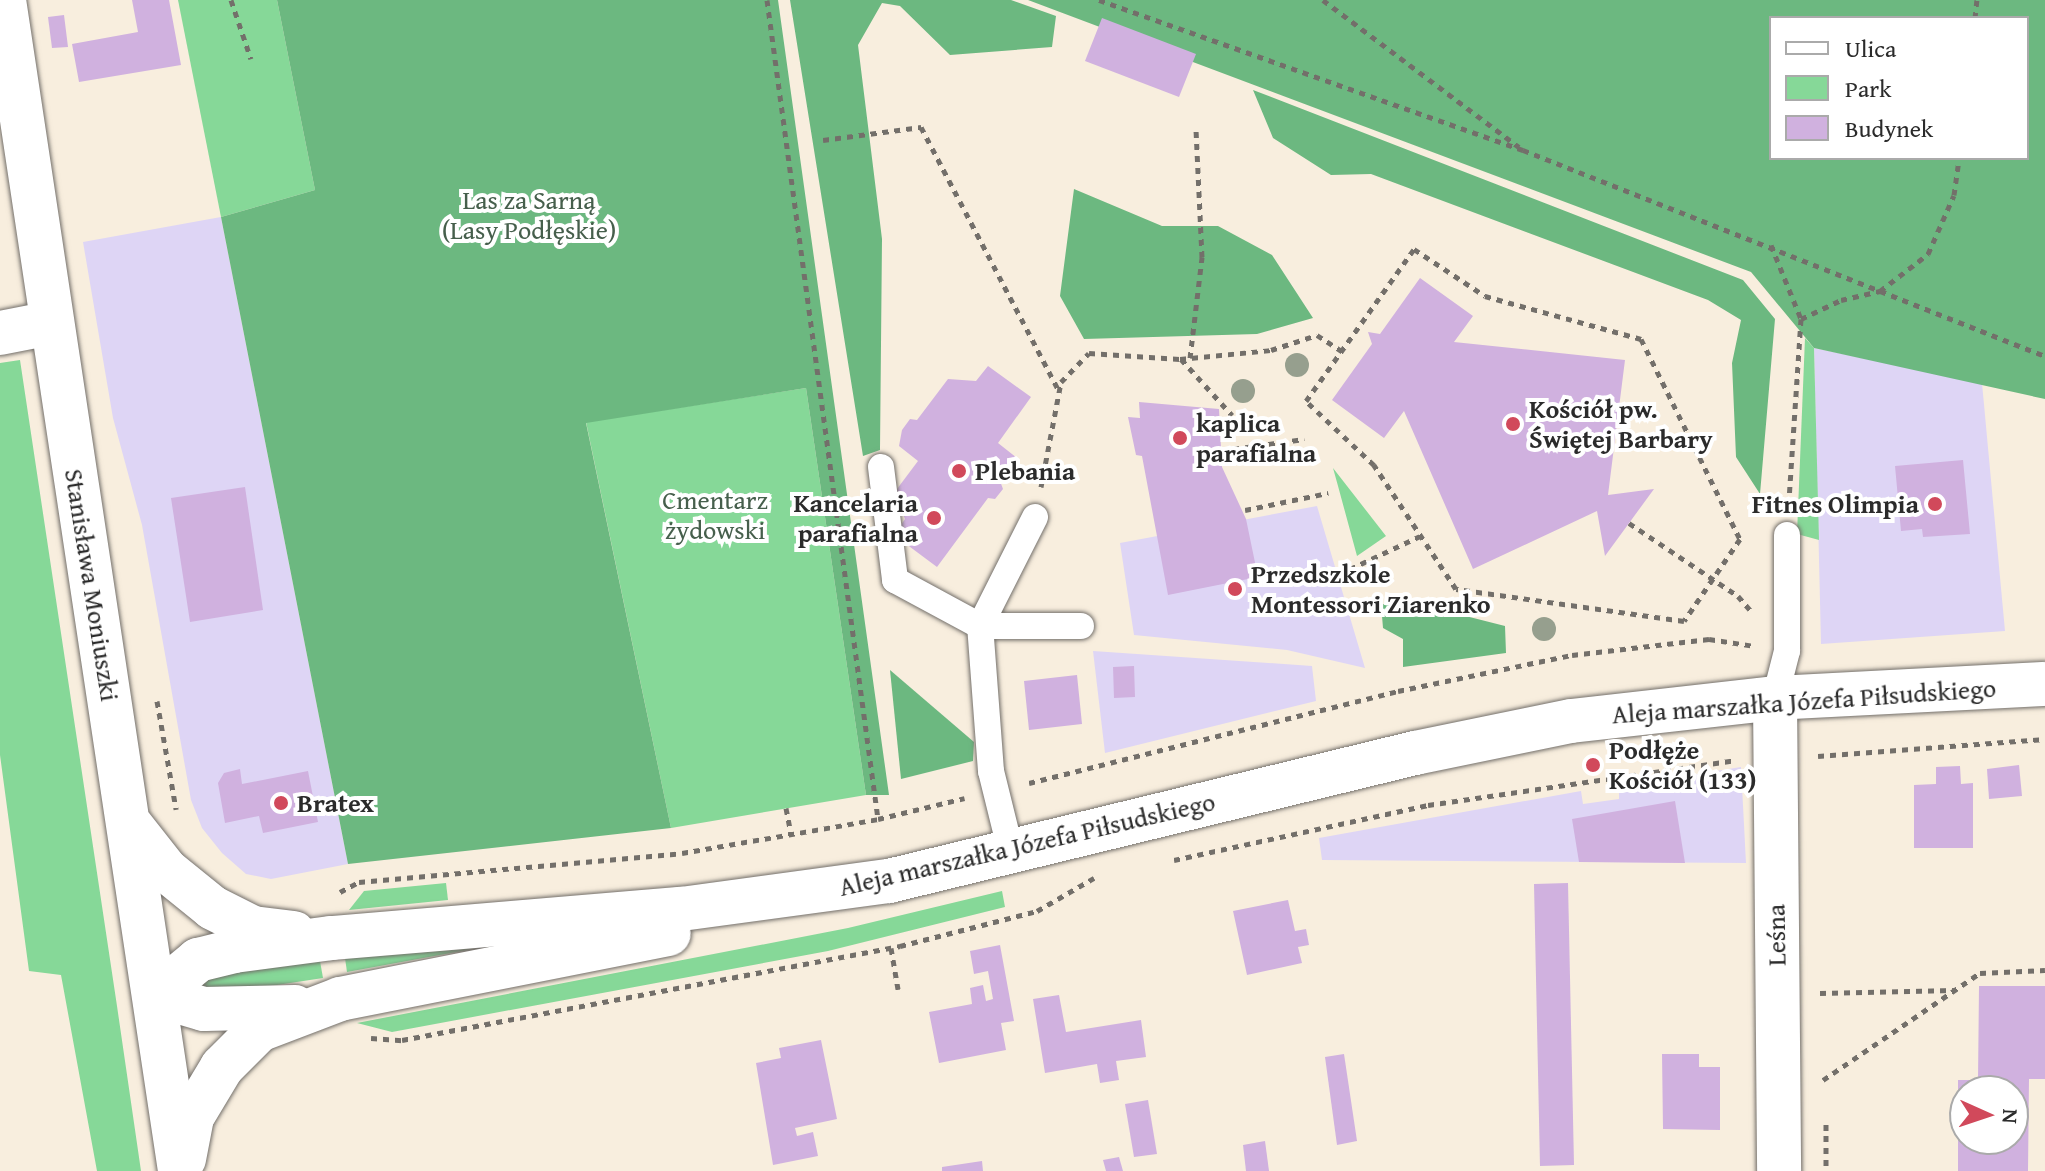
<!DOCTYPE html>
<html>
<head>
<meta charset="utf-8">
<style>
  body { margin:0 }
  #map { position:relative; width:2045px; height:1171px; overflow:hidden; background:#f8eede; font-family:"Gentium Book Plus",serif }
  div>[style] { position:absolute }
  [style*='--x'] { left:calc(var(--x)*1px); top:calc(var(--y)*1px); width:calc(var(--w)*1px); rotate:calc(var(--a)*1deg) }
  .built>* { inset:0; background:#ded5f5 }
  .green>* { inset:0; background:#86d898 }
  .forest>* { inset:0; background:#6cb880 }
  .building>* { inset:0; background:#d0b1df }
  .path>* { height:5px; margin-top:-2.5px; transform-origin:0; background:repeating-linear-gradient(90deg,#736f6a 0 6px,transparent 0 12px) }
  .roads { filter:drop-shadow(0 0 2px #736f6a) drop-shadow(0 0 2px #736f6a) }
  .lane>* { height:26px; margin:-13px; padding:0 13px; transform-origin:13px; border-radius:13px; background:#fff }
  .street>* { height:44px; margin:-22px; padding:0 22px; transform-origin:22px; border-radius:22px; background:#fff }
  .secondary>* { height:44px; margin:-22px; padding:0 22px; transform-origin:22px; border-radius:22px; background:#fff }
  .trees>* { width:24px; height:24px; margin:-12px; border-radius:50%; background:#969f8e }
  .dots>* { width:22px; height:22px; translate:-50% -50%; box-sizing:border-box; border:4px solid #fff; border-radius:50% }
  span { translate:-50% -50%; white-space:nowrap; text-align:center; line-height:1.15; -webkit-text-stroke:8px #fff; paint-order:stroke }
  .park-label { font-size:26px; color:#465f4c }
  .poi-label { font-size:26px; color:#2b2b2b; font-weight:700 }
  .left { translate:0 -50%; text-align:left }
  .right { translate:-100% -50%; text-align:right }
  .street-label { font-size:26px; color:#2b2b2b }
  .legend { position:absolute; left:1769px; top:16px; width:260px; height:144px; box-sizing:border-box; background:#fff; border:2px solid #aaa; margin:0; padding:10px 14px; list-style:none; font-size:24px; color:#2b2b2b }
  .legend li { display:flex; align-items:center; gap:16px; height:40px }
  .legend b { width:40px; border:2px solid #aaa }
  .north { position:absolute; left:1949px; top:1075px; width:80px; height:80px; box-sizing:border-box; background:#fff; border:2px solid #aaa; border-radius:50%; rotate:93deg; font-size:22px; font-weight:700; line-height:32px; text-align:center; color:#2b2b2b }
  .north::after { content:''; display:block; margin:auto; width:28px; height:36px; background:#d1495b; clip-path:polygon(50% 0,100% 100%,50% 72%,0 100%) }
</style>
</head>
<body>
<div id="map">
  <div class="built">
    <i style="clip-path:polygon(221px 217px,348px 864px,271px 879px,246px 874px,222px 853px,202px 828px,191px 800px,142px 525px,113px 418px,83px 242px)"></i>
    <i style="clip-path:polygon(1814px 348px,1982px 383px,2005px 631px,1821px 644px)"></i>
    <i style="clip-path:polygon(1317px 506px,1365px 668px,1287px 650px,1134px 635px,1120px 543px)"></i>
    <i style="clip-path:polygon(1093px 651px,1312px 666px,1316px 701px,1105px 753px)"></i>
    <i style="clip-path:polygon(1741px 767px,1746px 863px,1322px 860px,1319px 838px,1581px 791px,1583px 804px,1619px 799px,1619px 787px)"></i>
  </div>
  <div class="green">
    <i style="clip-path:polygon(178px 0,277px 0,315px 190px,221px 217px)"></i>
    <i style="clip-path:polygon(1805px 338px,1814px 348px,1819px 540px,1797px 534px)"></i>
    <i style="clip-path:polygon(20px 360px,117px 1006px,141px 1171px,97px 1171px,61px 975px,29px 971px,0 755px,0 363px)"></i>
    <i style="clip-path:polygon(806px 388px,866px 795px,671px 828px,586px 422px)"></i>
    <i style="clip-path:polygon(1333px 468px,1386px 536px,1357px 556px,1338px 486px)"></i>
    <i style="clip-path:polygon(446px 883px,448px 900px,349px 910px,364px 891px)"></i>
    <i style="clip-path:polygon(1002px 891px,1005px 907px,828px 951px,392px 1032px,357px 1023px,848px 928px)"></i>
    <i style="clip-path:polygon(478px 948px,347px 972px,345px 958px)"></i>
    <i style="clip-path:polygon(320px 961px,323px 978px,218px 994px,195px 983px,212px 972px)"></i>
  </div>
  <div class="forest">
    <i style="clip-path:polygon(277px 0,778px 0,889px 795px,866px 795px,806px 388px,586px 423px,671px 828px,348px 864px,221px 217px,315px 190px)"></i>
    <i style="clip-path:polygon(790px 0,1011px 0,1056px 16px,1052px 47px,950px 55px,900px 6px,882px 3px,858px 45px,882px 239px,880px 450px,863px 456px)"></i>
    <i style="clip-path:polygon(evenodd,1028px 0,2045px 0,2045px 399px,1814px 348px,1751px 272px,1028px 0,1771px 18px,2027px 18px,2027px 158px,1771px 158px,1771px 18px)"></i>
    <i style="clip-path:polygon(1253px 90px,1743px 280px,1775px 319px,1760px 494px,1736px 457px,1732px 363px,1741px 320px,1708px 300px,1371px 174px,1331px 175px,1273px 138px)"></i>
    <i style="clip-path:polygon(1074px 189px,1162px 226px,1218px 226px,1272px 255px,1313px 318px,1257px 334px,1084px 339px,1060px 296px)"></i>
    <i style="clip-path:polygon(1381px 604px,1430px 607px,1505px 626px,1506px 653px,1403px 667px,1403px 639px,1383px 628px)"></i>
    <i style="clip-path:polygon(890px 670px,974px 742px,973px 761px,901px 779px)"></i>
  </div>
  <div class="building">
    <i style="clip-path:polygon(132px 0,169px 0,181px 65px,79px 82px,72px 44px,138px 32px)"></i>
    <i style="clip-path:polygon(64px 15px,68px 47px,52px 48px,48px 17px)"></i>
    <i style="clip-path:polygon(1102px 18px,1196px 54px,1179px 97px,1085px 61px)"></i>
    <i style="clip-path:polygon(1420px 278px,1473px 316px,1454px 342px,1625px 360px,1608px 495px,1654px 489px,1605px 556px,1597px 511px,1473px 569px,1404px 411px,1384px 438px,1332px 400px,1372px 344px,1368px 332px,1380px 334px)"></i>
    <i style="clip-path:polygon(988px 366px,1031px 397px,998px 443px,1017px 458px,1000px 481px,1003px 489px,995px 499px,988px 498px,937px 567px,894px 535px,905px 519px,894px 493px,918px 461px,899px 446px,902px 430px,910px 419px,917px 420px,948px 379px,976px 381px)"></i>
    <i style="clip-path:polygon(1139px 402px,1219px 409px,1222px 467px,1246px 519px,1258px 577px,1168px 595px,1142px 456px,1136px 455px,1128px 417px,1140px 418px)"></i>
    <i style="clip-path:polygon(1963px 460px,1970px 534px,1923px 537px,1922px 529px,1901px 531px,1895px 466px)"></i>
    <i style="clip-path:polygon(245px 487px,263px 610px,190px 622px,171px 498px)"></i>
    <i style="clip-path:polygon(1134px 666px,1135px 697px,1114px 698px,1113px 667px)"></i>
    <i style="clip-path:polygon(1077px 675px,1082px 724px,1029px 730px,1024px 681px)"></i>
    <i style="clip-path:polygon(2019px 765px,2022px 796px,1989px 799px,1987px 769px)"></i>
    <i style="clip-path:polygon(1960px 766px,1961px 784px,1973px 783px,1973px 848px,1914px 848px,1914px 785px,1936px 784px,1936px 767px)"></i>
    <i style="clip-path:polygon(240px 769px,242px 784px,308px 771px,318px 822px,263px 833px,259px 816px,225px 823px,218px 783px,224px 773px)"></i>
    <i style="clip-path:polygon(1675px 801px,1685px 863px,1579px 862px,1572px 819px)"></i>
    <i style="clip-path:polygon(1568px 883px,1574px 1165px,1540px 1166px,1534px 884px)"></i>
    <i style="clip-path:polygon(1288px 900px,1295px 931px,1306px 929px,1309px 945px,1298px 947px,1302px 963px,1247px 975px,1233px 911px)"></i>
    <i style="clip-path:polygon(1000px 945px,1014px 1021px,1001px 1023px,1006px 1050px,939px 1063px,929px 1012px,972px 1004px,970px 988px,983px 985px,986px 1001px,993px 999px,988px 971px,974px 974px,970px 951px)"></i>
    <i style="clip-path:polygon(evenodd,1979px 986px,2045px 986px,2045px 1079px,2029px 1079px,2028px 1171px,1958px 1171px,1958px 1080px,1978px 1080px,1979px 986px,1965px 1091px,2013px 1091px,2013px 1139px,1965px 1139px,1965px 1091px)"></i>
    <i style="clip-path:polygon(1059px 995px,1066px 1032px,1141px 1020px,1146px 1057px,1116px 1061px,1119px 1080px,1100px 1083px,1097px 1064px,1045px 1073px,1033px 999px)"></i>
    <i style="clip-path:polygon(821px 1040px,837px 1119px,795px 1128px,797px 1136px,813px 1132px,818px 1156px,773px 1165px,756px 1063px,781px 1058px,779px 1048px)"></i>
    <i style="clip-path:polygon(1344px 1054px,1357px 1141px,1337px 1145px,1325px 1057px)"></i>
    <i style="clip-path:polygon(1662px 1054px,1699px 1054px,1699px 1067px,1720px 1067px,1720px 1130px,1663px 1129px)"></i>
    <i style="clip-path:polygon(1148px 1100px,1157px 1154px,1134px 1157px,1125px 1104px)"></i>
    <i style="clip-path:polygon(1265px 1141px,1269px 1171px,1246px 1171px,1243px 1145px)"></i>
    <i style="clip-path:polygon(1119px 1157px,1123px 1171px,1106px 1171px,1103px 1160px)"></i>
    <i style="clip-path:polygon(982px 1161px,983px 1171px,942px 1171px,942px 1167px)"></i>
  </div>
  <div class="path">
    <i style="--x:231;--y:0;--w:62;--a:71.3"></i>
    <i style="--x:767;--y:0;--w:826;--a:82.28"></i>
    <i style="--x:1099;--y:0;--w:450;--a:19.5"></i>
    <i style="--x:1523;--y:150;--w:561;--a:21.54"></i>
    <i style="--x:1323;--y:0;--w:245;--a:36.9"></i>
    <i style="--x:1975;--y:18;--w:18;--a:-84"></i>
    <i style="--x:823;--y:140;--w:99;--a:-7.6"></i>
    <i style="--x:921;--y:127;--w:298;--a:62.4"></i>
    <i style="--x:1771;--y:245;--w:80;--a:67.9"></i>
    <i style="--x:1801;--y:319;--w:182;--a:93.8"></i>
    <i style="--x:1414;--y:249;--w:85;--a:33.5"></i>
    <i style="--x:1485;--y:296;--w:162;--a:15.4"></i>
    <i style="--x:1641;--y:339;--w:223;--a:63.7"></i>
    <i style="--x:1740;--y:539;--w:99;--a:124.3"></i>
    <i style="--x:1684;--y:621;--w:230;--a:-172"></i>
    <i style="--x:1456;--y:589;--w:149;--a:-123.5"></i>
    <i style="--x:1374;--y:465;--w:93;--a:-136.7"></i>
    <i style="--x:1306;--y:401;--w:186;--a:-54.6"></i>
    <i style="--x:1801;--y:319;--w:44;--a:-25.4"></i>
    <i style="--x:1841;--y:300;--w:40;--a:-13"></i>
    <i style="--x:1880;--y:291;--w:61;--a:-37.6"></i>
    <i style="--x:1928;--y:254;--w:64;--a:-66.2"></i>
    <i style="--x:1954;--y:195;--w:37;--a:-82"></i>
    <i style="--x:1190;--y:358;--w:102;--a:-83.2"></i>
    <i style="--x:1202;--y:257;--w:129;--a:-92.7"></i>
    <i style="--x:1181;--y:359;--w:76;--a:47.7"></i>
    <i style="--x:1233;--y:449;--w:72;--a:-8"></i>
    <i style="--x:1041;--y:487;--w:107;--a:-79.2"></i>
    <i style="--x:1061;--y:382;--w:40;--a:-46"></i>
    <i style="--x:1089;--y:353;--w:91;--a:3.8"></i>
    <i style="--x:1180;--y:359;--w:91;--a:-5.6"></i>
    <i style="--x:1271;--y:350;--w:48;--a:-18.1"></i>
    <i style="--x:1317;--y:335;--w:30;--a:33"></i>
    <i style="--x:1245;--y:510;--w:85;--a:-11.6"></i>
    <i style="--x:1629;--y:523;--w:131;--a:33.8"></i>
    <i style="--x:1738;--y:596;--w:20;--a:49"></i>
    <i style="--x:1350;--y:569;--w:77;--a:-25.2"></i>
    <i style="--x:157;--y:701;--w:110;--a:80"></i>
    <i style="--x:1818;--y:756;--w:228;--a:-4.3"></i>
    <i style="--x:1029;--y:783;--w:380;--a:-14"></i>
    <i style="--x:1398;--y:691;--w:178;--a:-11.7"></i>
    <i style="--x:1572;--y:655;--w:138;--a:-6.7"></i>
    <i style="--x:1709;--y:639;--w:47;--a:8.7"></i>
    <i style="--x:786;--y:808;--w:26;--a:79"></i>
    <i style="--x:1174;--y:860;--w:260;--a:-12.2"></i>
    <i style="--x:1428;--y:805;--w:310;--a:-8.3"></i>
    <i style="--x:340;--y:892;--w:21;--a:-28"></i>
    <i style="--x:359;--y:882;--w:324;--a:-5.1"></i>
    <i style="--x:682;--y:853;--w:199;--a:-9.8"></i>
    <i style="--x:878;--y:819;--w:89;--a:-13.6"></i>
    <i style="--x:891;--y:948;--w:42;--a:80.3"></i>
    <i style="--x:1820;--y:993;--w:134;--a:-1.3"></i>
    <i style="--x:371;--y:1038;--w:31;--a:4"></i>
    <i style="--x:402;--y:1040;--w:507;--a:-10.69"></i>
    <i style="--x:900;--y:946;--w:141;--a:-14.3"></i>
    <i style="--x:1037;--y:911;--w:66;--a:-30.1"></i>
    <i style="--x:1823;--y:1080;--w:190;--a:-34.3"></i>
    <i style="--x:1980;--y:973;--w:65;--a:-2.6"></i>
    <i style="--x:1826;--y:1124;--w:47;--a:90"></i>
  </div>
  <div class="roads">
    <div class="lane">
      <i style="--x:881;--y:467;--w:114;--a:82.9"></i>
      <i style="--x:895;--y:580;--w:97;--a:28.4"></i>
      <i style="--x:980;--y:626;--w:101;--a:0"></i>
      <i style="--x:1775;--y:698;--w:49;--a:-75.7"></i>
      <i style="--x:1787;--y:651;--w:116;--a:-90"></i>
      <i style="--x:1011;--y:852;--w:83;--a:-103.9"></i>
      <i style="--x:991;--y:771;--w:145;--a:-94.3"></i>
      <i style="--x:980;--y:626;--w:122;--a:-63.2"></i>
    </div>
    <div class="street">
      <i style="--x:0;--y:333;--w:52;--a:-11.1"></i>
      <i style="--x:1775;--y:698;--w:473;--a:89.5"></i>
    </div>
    <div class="secondary">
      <i style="--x:4;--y:0;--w:1184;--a:81.45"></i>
      <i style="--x:132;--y:827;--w:55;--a:51.7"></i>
      <i style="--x:166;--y:870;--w:60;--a:39"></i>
      <i style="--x:213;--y:908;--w:45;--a:26.6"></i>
      <i style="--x:253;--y:928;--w:41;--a:7"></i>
      <i style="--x:156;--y:995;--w:55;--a:-39.8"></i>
      <i style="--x:198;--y:960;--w:37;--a:-14"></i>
      <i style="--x:234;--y:951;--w:99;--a:-7.6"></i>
      <i style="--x:332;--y:938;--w:350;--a:-4.8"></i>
      <i style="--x:681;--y:909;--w:210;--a:-7.7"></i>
      <i style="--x:889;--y:881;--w:541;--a:-13.68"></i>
      <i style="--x:1415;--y:753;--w:159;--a:-11.6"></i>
      <i style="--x:1571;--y:721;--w:205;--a:-6.4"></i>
      <i style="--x:1775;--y:698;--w:270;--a:-3"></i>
      <i style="--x:156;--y:995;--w:50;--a:16.3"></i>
      <i style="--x:204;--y:1009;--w:91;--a:-1.3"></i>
      <i style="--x:184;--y:1159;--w:43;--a:-79.2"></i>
      <i style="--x:192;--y:1117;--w:58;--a:-59"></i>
      <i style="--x:222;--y:1067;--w:52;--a:-45"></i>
      <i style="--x:259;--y:1030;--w:87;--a:-20.9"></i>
      <i style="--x:340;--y:999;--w:335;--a:-11.2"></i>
    </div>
  </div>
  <div class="trees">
    <i style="left:1297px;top:365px"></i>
    <i style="left:1243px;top:391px"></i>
    <i style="left:1544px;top:629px"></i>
  </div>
  <div class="dots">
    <i style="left:1513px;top:424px;background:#d1495b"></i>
    <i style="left:1180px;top:438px;background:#d1495b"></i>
    <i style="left:959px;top:471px;background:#d1495b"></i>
    <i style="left:1935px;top:504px;background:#d1495b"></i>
    <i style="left:934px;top:518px;background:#d1495b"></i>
    <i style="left:1235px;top:589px;background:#d1495b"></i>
    <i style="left:1593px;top:765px;background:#d1495b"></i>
    <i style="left:281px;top:803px;background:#d1495b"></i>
  </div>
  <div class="park-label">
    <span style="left:529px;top:215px">Las za Sarną<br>(Lasy Podłęskie)</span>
    <span style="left:715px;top:515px">Cmentarz<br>żydowski</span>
  </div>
  <div class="poi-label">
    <span class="left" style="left:1529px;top:424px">Kościół pw.<br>Świętej Barbary</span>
    <span class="left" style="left:1196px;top:438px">kaplica<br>parafialna</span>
    <span class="left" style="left:975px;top:471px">Plebania</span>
    <span class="right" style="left:918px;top:518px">Kancelaria<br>parafialna</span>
    <span class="right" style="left:1919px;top:504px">Fitnes Olimpia</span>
    <span class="left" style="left:1251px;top:589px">Przedszkole<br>Montessori Ziarenko</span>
    <span class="left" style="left:1609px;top:765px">Podłęże<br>Kościół (133)</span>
    <span class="left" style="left:297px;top:803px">Bratex</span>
  </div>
  <div class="street-label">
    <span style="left:92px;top:585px;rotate:81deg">Stanisława Moniuszki</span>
    <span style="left:1804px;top:701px;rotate:-4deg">Aleja marszałka Józefa Piłsudskiego</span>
    <span style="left:1027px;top:844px;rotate:-13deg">Aleja marszałka Józefa Piłsudskiego</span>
    <span style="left:1776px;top:935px;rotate:-91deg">Leśna</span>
  </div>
  <ul class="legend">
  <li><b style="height:10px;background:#fff"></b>Ulica</li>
  <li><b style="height:22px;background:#86d898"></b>Park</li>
  <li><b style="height:22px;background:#d0b1df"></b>Budynek</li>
  </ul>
  <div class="north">N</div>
</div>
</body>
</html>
